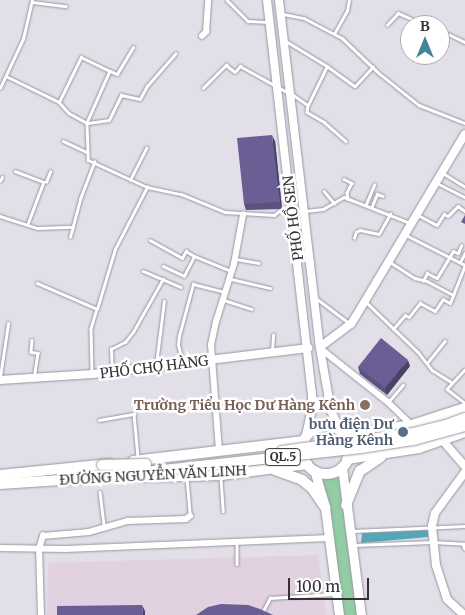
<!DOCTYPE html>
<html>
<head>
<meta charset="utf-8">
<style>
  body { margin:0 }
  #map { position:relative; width:465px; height:615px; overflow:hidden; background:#e2dfe9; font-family:Merriweather,serif }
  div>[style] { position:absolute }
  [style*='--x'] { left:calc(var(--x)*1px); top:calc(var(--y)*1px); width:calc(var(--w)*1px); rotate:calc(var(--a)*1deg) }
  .commercial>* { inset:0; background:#e2d1e1 }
  .green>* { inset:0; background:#92cda6 }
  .water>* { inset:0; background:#52a7b9 }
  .roads { filter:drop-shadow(0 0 1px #98959e) drop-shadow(0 0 1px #98959e) }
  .lane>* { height:2.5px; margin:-1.25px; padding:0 1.25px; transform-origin:1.25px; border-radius:1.25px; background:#fff }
  .street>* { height:5.5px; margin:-2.75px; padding:0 2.75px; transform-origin:2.75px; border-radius:2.75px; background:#fff }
  .secondary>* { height:8px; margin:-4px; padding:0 4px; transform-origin:4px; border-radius:4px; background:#fff }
  .primary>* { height:9px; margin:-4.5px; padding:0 4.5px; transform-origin:4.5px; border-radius:4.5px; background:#fff }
  .highway>* { height:10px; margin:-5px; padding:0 5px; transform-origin:5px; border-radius:5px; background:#fff }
  .highway>.ring { margin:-5px; padding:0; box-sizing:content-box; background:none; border:10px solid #fff; border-radius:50% }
  .bridges { filter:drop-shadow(0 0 1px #98959e) drop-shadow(0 0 1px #98959e) }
  .highway-bridge>* { height:10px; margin:-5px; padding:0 5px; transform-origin:5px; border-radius:5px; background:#fff }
  .wall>* { inset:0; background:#5c517f }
  .shaded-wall>* { inset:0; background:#4b4268 }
  .building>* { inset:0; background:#6b5e94 }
  .dots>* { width:14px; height:14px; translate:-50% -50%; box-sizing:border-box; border:2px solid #fff; border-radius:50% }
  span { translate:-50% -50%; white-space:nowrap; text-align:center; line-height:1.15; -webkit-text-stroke:5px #fff; paint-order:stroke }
  .shield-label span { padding:1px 4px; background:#fff; border:1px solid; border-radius:4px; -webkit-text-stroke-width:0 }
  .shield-label { font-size:12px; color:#323134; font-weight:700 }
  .street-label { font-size:14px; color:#323134 }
  .education-label { font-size:14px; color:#785e54; font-weight:700 }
  .right { translate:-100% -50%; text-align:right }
  .service-label { font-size:14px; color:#4e5e75; font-weight:700 }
  .north { position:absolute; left:400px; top:15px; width:50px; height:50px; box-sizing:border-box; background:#fff; border:1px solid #adadae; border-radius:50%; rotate:0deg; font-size:14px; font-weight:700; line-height:20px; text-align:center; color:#323134 }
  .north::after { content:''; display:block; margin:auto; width:18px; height:22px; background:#428595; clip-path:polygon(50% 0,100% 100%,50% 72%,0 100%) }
  .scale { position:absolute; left:288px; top:578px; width:81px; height:22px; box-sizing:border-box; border:2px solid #323134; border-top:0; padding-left:6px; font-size:15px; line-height:18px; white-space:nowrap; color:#323134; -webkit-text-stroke:4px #fff; paint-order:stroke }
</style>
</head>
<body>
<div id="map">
  <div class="commercial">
    <i style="clip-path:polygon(318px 555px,326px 615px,47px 615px,48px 563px)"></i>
  </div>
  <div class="green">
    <i style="clip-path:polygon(336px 477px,339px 479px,357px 615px,342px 615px,323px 480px)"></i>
  </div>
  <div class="water">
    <i style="clip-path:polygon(428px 530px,428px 537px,361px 543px,362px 533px)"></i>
  </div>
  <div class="roads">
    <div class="lane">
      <i style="--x:227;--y:0;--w:30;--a:45"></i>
      <i style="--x:248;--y:21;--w:21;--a:3"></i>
      <i style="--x:32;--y:2;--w:34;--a:7"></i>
      <i style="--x:283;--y:14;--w:21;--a:11"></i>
      <i style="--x:304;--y:18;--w:43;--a:27.8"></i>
      <i style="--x:342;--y:38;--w:52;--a:43.5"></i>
      <i style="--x:380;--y:74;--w:50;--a:38.5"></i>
      <i style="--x:419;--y:105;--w:49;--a:21.4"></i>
      <i style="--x:387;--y:25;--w:16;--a:-47"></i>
      <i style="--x:398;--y:13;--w:30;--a:24"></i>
      <i style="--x:440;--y:30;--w:28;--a:26"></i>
      <i style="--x:334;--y:34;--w:26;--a:-61"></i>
      <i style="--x:347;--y:11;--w:11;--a:-80"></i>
      <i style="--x:286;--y:41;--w:48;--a:31.4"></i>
      <i style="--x:327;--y:66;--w:34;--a:36"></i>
      <i style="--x:355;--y:86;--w:26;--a:-47"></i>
      <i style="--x:110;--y:71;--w:8;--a:23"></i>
      <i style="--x:117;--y:74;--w:31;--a:-59"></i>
      <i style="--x:6;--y:76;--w:59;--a:26.1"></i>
      <i style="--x:59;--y:102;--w:15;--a:48"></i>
      <i style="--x:69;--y:113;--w:21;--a:29"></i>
      <i style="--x:87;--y:123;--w:37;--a:88"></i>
      <i style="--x:88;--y:160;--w:65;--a:24.6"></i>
      <i style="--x:147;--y:187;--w:35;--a:12"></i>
      <i style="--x:181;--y:194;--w:48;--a:22.2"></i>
      <i style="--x:225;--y:212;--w:49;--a:3.5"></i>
      <i style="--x:274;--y:215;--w:5;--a:-37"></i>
      <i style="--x:278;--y:212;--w:12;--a:0"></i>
      <i style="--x:0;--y:88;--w:54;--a:-64.9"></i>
      <i style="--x:23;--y:39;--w:40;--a:-77"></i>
      <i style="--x:203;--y:88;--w:33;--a:-45"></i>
      <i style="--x:226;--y:65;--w:11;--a:38"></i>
      <i style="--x:235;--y:72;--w:8;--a:-50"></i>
      <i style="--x:240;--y:66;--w:54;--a:29"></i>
      <i style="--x:292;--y:94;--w:19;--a:35"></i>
      <i style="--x:308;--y:105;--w:7;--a:98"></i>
      <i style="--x:307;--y:112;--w:20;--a:30"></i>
      <i style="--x:324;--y:122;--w:29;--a:41"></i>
      <i style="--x:59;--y:102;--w:50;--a:-63.9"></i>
      <i style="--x:81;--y:57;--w:32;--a:26"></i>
      <i style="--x:110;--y:71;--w:57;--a:113.9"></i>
      <i style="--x:308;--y:105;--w:43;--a:-64"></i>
      <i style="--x:88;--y:123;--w:21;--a:-8"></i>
      <i style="--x:109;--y:120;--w:28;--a:-64"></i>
      <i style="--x:121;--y:95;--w:19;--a:12"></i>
      <i style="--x:140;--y:99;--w:15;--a:-62"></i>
      <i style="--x:147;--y:86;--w:43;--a:-48.8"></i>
      <i style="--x:63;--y:141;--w:26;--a:25"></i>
      <i style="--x:15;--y:171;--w:30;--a:21"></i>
      <i style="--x:43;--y:182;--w:3;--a:0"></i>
      <i style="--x:46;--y:182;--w:11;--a:-68"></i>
      <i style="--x:443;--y:173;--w:26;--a:32"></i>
      <i style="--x:344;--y:179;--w:9;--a:27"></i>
      <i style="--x:352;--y:183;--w:11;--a:117"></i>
      <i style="--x:347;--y:193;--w:6;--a:81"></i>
      <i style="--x:130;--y:180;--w:36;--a:-63"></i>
      <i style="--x:0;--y:181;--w:4;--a:-63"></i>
      <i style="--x:437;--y:183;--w:31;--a:27"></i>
      <i style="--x:324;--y:191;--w:16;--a:50"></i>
      <i style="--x:366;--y:204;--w:21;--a:-67"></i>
      <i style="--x:372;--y:206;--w:13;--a:-67"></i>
      <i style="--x:377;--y:194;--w:6;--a:18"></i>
      <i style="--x:305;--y:211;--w:18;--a:-6"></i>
      <i style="--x:323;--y:209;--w:24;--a:-30"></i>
      <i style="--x:344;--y:197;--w:71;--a:21.5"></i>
      <i style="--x:418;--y:215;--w:21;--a:28"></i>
      <i style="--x:437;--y:225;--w:13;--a:-58"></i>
      <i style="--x:444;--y:214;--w:4;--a:27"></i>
      <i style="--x:448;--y:216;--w:14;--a:-45"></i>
      <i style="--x:458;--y:206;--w:9;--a:36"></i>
      <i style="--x:0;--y:216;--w:39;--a:18"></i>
      <i style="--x:37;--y:228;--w:36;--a:-2"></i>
      <i style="--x:28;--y:223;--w:43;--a:-69.4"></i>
      <i style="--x:406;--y:235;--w:66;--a:27"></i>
      <i style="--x:70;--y:237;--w:39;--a:-75"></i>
      <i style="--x:80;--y:199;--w:40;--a:-69"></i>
      <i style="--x:354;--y:238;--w:6;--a:-72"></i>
      <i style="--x:356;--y:232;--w:4;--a:-27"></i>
      <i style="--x:360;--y:230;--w:19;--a:12"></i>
      <i style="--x:379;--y:234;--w:23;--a:-61"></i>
      <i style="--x:150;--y:240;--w:37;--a:29"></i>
      <i style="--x:182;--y:258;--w:8;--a:-60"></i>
      <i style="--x:186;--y:251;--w:9;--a:32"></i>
      <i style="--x:236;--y:259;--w:23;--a:10"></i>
      <i style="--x:390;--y:262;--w:30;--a:33"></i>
      <i style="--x:415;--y:278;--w:12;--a:14"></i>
      <i style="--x:427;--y:281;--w:30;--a:28"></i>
      <i style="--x:460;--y:262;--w:10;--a:-61"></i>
      <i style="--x:163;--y:266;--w:23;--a:25"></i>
      <i style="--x:184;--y:276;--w:22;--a:-63"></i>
      <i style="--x:194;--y:256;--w:40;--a:22"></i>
      <i style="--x:143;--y:271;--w:41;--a:22.8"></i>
      <i style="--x:231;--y:279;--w:40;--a:13"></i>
      <i style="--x:423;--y:281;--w:9;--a:-63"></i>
      <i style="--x:427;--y:273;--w:11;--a:27"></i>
      <i style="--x:437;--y:278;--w:31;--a:-59"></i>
      <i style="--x:453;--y:251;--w:5;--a:22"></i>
      <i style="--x:458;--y:253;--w:8;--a:-67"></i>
      <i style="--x:37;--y:283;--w:65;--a:23.4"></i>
      <i style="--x:97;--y:309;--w:21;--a:107"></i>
      <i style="--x:91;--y:329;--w:43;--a:88.7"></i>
      <i style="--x:316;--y:298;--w:41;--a:37.1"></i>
      <i style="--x:224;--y:300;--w:29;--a:18"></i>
      <i style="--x:366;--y:302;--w:72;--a:43.9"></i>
      <i style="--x:418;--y:352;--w:23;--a:52"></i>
      <i style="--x:432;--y:370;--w:22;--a:32"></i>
      <i style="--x:97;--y:309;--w:63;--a:-73.3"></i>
      <i style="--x:115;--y:249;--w:70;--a:-62.7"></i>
      <i style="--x:393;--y:329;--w:18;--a:-49"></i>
      <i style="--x:405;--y:315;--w:4;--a:27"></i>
      <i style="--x:409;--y:317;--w:18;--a:-52"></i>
      <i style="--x:420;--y:303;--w:17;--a:28"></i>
      <i style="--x:435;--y:311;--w:14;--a:-56"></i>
      <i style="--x:443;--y:299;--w:8;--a:30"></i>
      <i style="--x:450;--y:303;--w:41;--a:-68.5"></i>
      <i style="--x:32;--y:340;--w:12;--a:95"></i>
      <i style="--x:31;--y:352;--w:7;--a:8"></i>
      <i style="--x:38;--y:353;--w:24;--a:99"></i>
      <i style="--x:272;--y:351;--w:16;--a:-86"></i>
      <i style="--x:182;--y:362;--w:17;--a:-103"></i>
      <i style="--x:178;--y:345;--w:9;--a:-84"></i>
      <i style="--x:179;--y:336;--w:54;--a:-74.9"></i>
      <i style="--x:193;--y:284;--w:32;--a:14"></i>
      <i style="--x:427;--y:363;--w:28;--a:-51"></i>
      <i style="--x:156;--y:365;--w:64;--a:-82.9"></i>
      <i style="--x:112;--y:370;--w:21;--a:-93"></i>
      <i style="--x:111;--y:349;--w:16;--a:-27"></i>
      <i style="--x:125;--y:342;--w:13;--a:-51"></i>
      <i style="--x:133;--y:332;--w:61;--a:-60.5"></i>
      <i style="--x:465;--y:370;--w:26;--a:133"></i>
      <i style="--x:447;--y:389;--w:23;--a:38"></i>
      <i style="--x:0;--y:377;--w:54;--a:-81.4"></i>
      <i style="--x:389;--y:401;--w:21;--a:-49"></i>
      <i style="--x:99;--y:420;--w:36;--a:-10"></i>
      <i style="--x:134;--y:414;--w:43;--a:84.7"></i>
      <i style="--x:187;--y:478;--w:37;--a:85"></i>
      <i style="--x:221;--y:479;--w:32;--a:86"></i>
      <i style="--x:100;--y:492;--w:34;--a:83"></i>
      <i style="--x:352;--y:531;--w:113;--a:-2.5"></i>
      <i style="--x:237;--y:543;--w:21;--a:90"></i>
      <i style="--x:463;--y:544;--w:5;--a:68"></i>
      <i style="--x:355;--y:545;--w:77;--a:-2.2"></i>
      <i style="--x:432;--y:542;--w:33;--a:3"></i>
      <i style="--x:263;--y:611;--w:15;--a:-62"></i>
      <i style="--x:270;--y:598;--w:64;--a:-3.6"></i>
    </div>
    <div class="street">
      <i style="--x:202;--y:36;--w:6;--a:-45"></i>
      <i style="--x:206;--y:32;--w:32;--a:-86"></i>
      <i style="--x:320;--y:348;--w:87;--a:38.5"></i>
      <i style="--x:388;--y:402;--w:33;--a:44"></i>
      <i style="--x:219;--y:451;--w:106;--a:-94.3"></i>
      <i style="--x:211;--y:345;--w:24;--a:-78"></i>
      <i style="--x:216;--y:322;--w:61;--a:-72.8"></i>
      <i style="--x:234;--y:264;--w:50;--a:-79.6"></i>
      <i style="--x:0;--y:548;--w:66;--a:0.9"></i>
      <i style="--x:66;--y:549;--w:263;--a:-2.4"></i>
      <i style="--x:41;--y:615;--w:66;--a:-91.7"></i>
      <i style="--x:39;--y:549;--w:14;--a:-73"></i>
      <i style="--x:43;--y:536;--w:46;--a:-5"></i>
      <i style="--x:89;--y:532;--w:41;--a:-15.8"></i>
      <i style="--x:128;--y:521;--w:58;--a:-2"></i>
      <i style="--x:186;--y:519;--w:5;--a:-37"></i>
    </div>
    <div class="secondary">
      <i style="--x:267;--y:0;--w:396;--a:83.5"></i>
      <i style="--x:312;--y:393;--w:16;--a:90"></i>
      <i style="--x:312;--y:409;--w:28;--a:103"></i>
      <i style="--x:279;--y:0;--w:350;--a:83.3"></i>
      <i style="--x:320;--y:348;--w:64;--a:80.1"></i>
      <i style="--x:331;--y:411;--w:22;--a:63"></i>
      <i style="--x:320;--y:347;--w:39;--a:-37"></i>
      <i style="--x:351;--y:324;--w:9;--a:-58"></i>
      <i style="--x:356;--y:316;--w:212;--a:-59.1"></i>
      <i style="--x:0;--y:380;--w:93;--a:-3.7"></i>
      <i style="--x:93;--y:374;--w:217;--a:-6.9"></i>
      <i style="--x:314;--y:400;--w:8;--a:60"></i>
      <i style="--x:318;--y:407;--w:6;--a:0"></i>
      <i style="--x:324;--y:407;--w:4;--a:-34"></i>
      <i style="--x:327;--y:405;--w:8;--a:-83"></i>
      <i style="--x:443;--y:441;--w:33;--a:49"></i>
      <i style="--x:464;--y:615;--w:23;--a:-137"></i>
      <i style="--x:447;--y:599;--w:36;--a:-108"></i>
      <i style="--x:436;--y:565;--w:39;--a:-96"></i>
      <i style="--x:432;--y:526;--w:13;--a:-77"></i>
      <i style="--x:435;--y:513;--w:51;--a:-53.8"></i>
    </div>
    <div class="primary">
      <i style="--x:342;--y:467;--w:149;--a:82.7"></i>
      <i style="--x:314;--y:470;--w:39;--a:73"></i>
      <i style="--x:325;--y:507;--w:109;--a:82.6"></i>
    </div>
    <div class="highway">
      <i class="ring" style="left:302px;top:426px;width:38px;height:38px"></i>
      <i style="--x:344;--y:435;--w:69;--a:-8.4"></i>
      <i style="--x:412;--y:425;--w:56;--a:-17.8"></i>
      <i style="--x:347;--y:459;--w:73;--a:-8.7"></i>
      <i style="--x:419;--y:448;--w:49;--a:-19.2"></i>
      <i style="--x:133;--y:461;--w:172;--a:-6.7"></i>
      <i style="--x:275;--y:470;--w:29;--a:20"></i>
      <i style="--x:302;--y:480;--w:13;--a:39"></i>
      <i style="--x:312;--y:488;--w:23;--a:56"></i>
      <i style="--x:0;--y:475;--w:110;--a:-5.8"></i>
      <i style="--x:144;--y:477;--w:77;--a:-1.5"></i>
      <i style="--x:221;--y:475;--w:87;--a:-7.3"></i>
      <i style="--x:0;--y:484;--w:107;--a:-3.7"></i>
      <i style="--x:346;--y:505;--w:37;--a:-68"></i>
      <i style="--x:360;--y:471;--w:25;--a:-34"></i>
    </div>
  </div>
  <div class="bridges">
    <div class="highway-bridge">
      <i style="--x:282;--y:451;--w:132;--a:-7.8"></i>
      <i style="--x:413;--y:433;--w:37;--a:-14"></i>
      <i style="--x:449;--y:424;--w:17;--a:-21"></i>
      <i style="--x:102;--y:465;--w:44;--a:-1.3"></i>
      <i style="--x:100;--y:477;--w:263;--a:-6.3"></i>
      <i style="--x:361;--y:448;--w:54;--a:-8.6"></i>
      <i style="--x:414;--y:440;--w:53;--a:-15.4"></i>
    </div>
  </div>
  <div class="wall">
    <i style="clip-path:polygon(275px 141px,282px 209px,246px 210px,244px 204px)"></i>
    <i style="clip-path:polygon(410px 366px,387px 395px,360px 374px,358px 367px)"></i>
  </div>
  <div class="shaded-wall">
    <i style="clip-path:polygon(272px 135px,275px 141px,282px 209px,280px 202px)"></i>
    <i style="clip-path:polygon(408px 360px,410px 366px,387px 395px,385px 388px)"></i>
    <i style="clip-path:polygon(142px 605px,145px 611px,145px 615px,143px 615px)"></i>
  </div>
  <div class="building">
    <i style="clip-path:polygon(272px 135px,280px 202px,244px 204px,237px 138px)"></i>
    <i style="clip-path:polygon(465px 215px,465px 224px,461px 222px)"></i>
    <i style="clip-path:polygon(381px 338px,408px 360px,385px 388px,358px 367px)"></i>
    <i style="clip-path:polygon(221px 604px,248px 605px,260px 609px,273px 615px,196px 615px,208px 607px)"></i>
    <i style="clip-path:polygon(142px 605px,143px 615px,57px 615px,57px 606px)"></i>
  </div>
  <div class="dots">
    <i style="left:365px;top:405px;background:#8d6e63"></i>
    <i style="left:403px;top:432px;background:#5c6f8a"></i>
  </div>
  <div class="shield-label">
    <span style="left:283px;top:457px">QL.5</span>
  </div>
  <div class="street-label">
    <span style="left:293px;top:218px;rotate:-97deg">PHỐ HỒ SEN</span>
    <span style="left:154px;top:367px;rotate:-7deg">PHỐ CHỢ HÀNG</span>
    <span style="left:153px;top:475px;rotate:-3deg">ĐƯỜNG NGUYỄN VĂN LINH</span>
  </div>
  <div class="education-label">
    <span class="right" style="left:355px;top:405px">Trường Tiểu Học Dư Hàng Kênh</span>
  </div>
  <div class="service-label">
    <span class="right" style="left:393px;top:432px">bưu điện Dư<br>Hàng Kênh</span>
  </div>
  <div class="north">B</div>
  <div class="scale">100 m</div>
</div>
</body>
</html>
